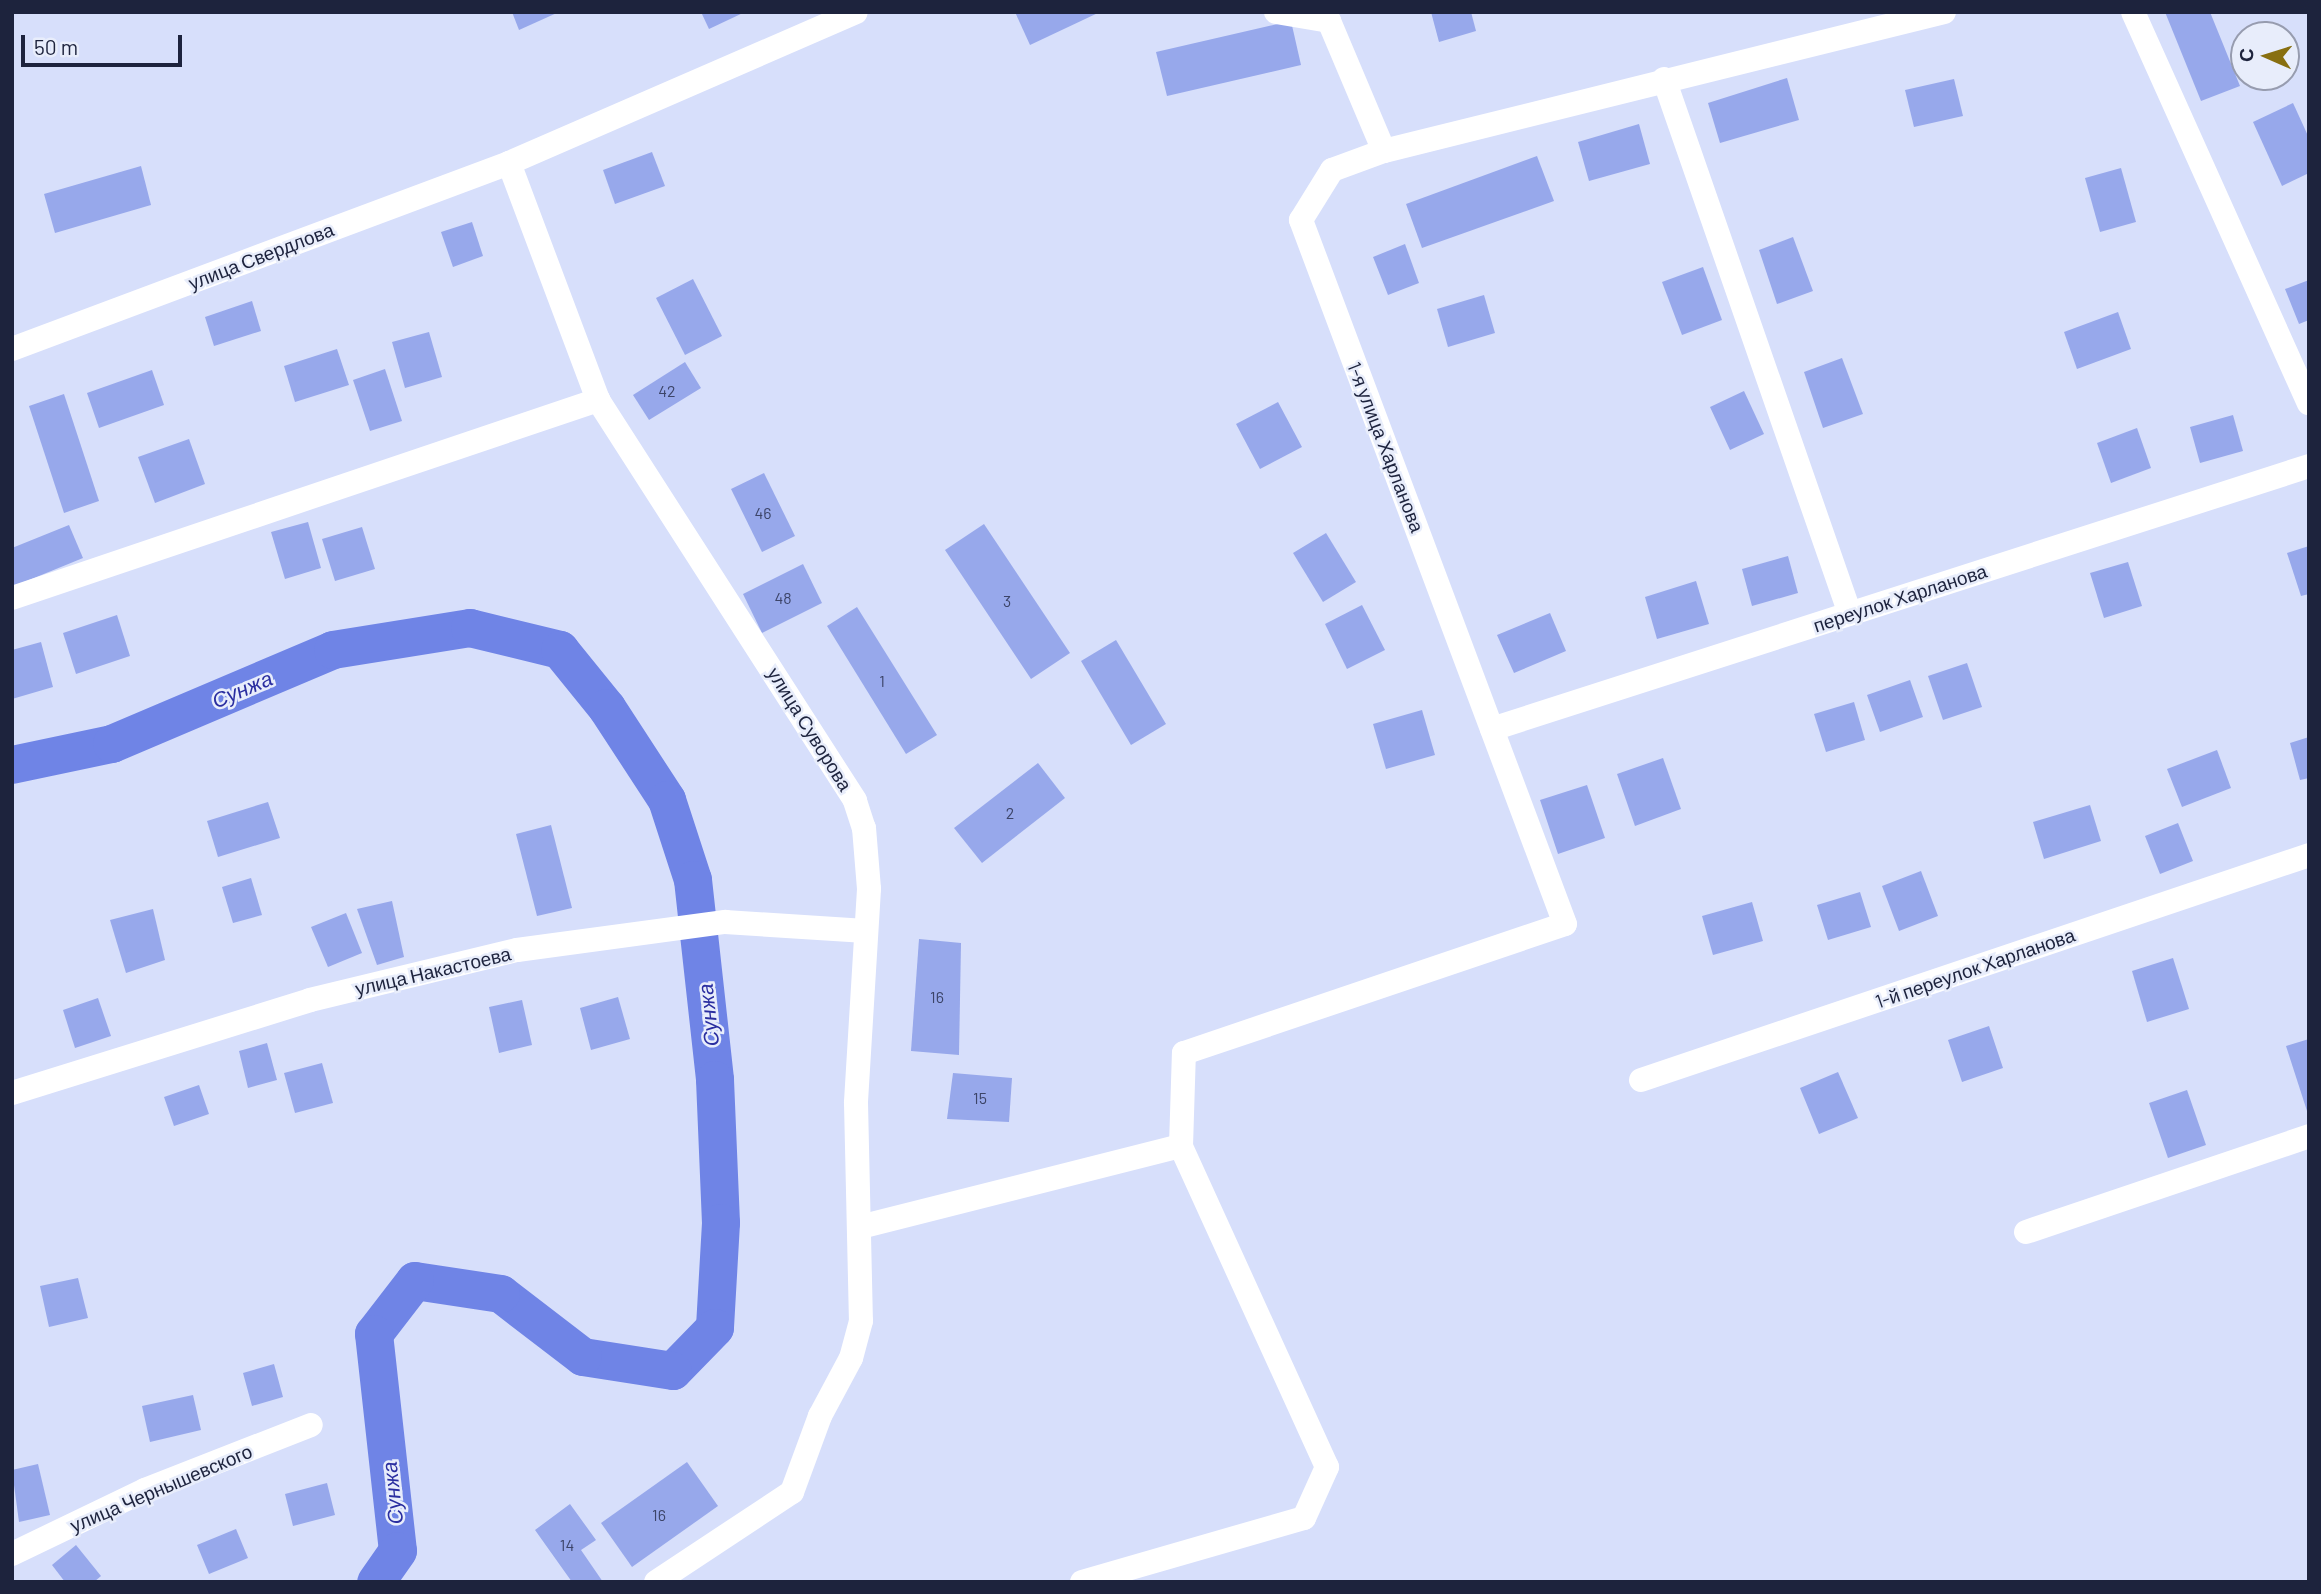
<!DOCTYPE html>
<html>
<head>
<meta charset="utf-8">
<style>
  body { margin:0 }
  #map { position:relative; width:2321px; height:1594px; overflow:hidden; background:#d7dffb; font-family:Barlow,sans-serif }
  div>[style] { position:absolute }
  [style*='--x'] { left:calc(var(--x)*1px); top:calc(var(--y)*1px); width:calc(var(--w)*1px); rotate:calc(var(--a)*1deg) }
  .river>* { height:38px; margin:-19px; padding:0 19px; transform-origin:19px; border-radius:19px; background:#6f84e6 }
  .building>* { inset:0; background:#97a8eb }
  .minor>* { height:24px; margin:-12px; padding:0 12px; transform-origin:12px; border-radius:12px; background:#fff }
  span { translate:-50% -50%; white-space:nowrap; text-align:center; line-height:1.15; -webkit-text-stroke:5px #e8edfb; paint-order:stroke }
  .number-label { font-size:16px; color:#3c4468 }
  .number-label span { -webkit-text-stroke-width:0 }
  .street-label { font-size:19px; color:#1d233d }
  .water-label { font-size:21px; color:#2a2ea0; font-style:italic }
  .frame { position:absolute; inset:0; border:14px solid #1d233d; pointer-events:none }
  .north { position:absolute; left:2230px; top:21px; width:70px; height:70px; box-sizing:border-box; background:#e8edfb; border:2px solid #979caf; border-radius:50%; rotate:273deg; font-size:19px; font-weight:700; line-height:28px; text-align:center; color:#1d233d }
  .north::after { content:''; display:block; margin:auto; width:24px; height:32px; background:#886f10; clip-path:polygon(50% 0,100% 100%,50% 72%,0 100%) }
  .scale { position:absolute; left:21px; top:35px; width:161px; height:32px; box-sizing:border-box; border:4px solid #1d233d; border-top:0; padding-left:9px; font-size:21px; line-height:24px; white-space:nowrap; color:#1d233d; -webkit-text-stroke:5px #e8edfb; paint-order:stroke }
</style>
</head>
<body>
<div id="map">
  <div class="river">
    <i style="--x:12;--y:765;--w:102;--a:-11.9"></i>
    <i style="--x:112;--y:744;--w:240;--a:-23"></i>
    <i style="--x:333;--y:650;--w:139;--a:-9.1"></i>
    <i style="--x:470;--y:628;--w:93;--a:13.7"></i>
    <i style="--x:560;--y:650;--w:75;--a:51"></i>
    <i style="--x:607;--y:708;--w:110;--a:56.9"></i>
    <i style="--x:667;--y:800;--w:84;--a:72"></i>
    <i style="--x:693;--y:880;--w:201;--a:83.7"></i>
    <i style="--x:715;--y:1080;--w:143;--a:87.6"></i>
    <i style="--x:721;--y:1223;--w:105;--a:93.3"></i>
    <i style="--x:715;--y:1328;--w:60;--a:134.3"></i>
    <i style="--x:673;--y:1371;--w:91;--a:-171.2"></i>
    <i style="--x:583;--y:1357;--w:103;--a:-142.5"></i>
    <i style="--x:501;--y:1294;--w:87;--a:-171.4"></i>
    <i style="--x:415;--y:1281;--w:67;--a:127.7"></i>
    <i style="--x:374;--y:1334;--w:218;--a:83.7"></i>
    <i style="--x:398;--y:1551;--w:38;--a:125"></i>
  </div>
  <div class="building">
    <i style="clip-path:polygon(512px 12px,559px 12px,519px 30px)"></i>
    <i style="clip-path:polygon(701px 12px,745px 12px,709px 29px)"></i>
    <i style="clip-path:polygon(1015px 12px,1100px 12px,1030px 45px)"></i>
    <i style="clip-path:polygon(1431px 12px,1471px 12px,1476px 31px,1439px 42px)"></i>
    <i style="clip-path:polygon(2165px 12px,2210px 12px,2240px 86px,2201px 101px)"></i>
    <i style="clip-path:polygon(1291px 21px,1301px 65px,1167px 96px,1156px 52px)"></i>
    <i style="clip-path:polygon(1787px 78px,1799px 120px,1720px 143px,1708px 103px)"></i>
    <i style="clip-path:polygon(1954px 79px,1963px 116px,1914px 127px,1905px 90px)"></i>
    <i style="clip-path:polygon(2293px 103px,2309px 138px,2309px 173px,2282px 186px,2253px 122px)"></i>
    <i style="clip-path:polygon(1639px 124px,1650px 164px,1589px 181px,1578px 142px)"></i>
    <i style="clip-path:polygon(652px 152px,665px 186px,615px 204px,603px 170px)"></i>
    <i style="clip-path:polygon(1537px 156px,1554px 201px,1422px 248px,1406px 204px)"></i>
    <i style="clip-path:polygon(141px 166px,151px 205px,55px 233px,44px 194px)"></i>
    <i style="clip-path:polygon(2121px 168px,2136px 222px,2100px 232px,2085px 178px)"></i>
    <i style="clip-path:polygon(472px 222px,483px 256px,453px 267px,441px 232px)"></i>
    <i style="clip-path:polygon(1793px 237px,1813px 291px,1777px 304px,1759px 250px)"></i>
    <i style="clip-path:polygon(1405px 244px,1419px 283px,1388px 295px,1373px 257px)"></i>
    <i style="clip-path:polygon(1703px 267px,1722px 320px,1682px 335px,1662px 282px)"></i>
    <i style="clip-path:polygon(693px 279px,722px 336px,685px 355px,656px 298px)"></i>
    <i style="clip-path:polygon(2309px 280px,2309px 320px,2299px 324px,2285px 289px)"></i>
    <i style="clip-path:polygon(1484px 295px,1495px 333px,1448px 347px,1437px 309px)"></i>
    <i style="clip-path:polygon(252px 301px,261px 331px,214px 346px,205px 317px)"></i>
    <i style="clip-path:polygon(2118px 312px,2131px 349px,2077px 369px,2064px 332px)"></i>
    <i style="clip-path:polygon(429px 332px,442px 377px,405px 388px,392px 342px)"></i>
    <i style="clip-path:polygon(337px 349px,349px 385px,295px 402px,284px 366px)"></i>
    <i style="clip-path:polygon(1842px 358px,1863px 414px,1823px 428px,1804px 372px)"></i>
    <i style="clip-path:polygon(685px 362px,701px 388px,649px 420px,633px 395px)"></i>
    <i style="clip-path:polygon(385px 369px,402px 421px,370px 431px,353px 380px)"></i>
    <i style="clip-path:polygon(152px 370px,164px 405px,99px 428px,87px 393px)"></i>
    <i style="clip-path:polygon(1744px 391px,1764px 434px,1730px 450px,1710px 407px)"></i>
    <i style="clip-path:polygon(64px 394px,99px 501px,64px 513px,29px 406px)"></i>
    <i style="clip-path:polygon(1278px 402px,1302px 447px,1260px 469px,1236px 424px)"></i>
    <i style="clip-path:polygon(2233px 415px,2243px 451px,2200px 463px,2190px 427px)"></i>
    <i style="clip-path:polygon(2137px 428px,2151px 468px,2111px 483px,2097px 443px)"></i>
    <i style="clip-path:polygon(189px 439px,205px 484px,155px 503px,138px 457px)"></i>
    <i style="clip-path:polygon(764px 473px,795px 536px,762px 552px,731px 489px)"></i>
    <i style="clip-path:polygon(308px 522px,321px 568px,285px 579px,271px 532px)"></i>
    <i style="clip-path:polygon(984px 524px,1070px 653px,1031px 679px,945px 550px)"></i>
    <i style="clip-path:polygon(69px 525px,83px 558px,12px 587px,12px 548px)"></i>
    <i style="clip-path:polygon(362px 527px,375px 569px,335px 581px,322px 539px)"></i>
    <i style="clip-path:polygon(1326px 533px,1356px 582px,1323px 602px,1293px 553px)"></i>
    <i style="clip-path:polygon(2309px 546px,2309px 594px,2301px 596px,2287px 553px)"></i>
    <i style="clip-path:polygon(1788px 556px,1798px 593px,1752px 606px,1742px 569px)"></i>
    <i style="clip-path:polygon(2128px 562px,2142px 606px,2104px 618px,2090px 573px)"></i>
    <i style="clip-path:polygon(803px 564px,822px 603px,762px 633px,743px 594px)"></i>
    <i style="clip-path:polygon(1696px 581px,1709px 624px,1657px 639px,1645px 597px)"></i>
    <i style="clip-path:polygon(1362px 605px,1385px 650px,1347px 669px,1325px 624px)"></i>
    <i style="clip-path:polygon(857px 607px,937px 735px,906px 754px,827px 626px)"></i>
    <i style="clip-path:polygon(1550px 613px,1566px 651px,1514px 673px,1497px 635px)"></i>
    <i style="clip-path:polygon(117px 615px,130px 656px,76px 674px,63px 633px)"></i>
    <i style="clip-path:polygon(1116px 640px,1166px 724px,1131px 745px,1081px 661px)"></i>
    <i style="clip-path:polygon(41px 642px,53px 687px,12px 699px,12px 650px)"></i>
    <i style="clip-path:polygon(1967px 663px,1982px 707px,1943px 720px,1928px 676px)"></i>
    <i style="clip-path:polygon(1910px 680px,1923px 717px,1880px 732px,1867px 695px)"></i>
    <i style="clip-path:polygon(1854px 702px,1865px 740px,1826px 752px,1814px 714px)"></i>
    <i style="clip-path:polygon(1422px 710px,1435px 755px,1386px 769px,1373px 724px)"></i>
    <i style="clip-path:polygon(2309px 737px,2309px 778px,2300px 780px,2290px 743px)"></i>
    <i style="clip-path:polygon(2217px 750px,2231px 788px,2182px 807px,2167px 769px)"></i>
    <i style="clip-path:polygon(1663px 758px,1681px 809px,1635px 826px,1617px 774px)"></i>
    <i style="clip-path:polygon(1038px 763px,1065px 798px,982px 863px,954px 828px)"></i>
    <i style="clip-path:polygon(1587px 785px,1605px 838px,1558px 854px,1540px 800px)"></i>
    <i style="clip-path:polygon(268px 802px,280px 838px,218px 857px,207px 821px)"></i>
    <i style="clip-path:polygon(2090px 805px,2101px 841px,2044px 859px,2033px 822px)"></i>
    <i style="clip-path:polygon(2178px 823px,2193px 861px,2160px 874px,2145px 836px)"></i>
    <i style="clip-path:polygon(551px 825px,572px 908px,537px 916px,516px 834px)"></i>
    <i style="clip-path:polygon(1921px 871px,1938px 916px,1899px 931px,1882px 886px)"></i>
    <i style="clip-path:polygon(251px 878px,262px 915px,233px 923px,222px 887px)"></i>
    <i style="clip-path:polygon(1860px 892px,1871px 927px,1828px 940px,1817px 905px)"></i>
    <i style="clip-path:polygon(392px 901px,404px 957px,377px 965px,357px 909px)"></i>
    <i style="clip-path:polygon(1752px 902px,1763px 941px,1713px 955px,1702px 916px)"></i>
    <i style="clip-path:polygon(153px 909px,165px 960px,126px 973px,110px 920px)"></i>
    <i style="clip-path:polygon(346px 913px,362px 953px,328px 967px,311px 927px)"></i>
    <i style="clip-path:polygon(919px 939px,961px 943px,959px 1055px,911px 1051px)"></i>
    <i style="clip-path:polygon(2173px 958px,2189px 1009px,2147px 1022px,2132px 971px)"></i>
    <i style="clip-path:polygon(618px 997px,630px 1039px,591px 1050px,580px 1008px)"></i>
    <i style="clip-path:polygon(98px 998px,111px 1036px,75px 1048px,63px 1010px)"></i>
    <i style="clip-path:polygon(522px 1000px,532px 1045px,499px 1053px,489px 1007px)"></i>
    <i style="clip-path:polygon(1989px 1026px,2003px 1068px,1962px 1082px,1948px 1040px)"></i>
    <i style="clip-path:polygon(2309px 1039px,2309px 1110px,2307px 1111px,2286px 1046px)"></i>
    <i style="clip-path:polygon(267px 1043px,277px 1080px,248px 1088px,239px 1051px)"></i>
    <i style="clip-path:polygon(322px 1063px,333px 1103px,295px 1113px,284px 1073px)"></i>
    <i style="clip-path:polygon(1838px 1072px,1858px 1118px,1819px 1134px,1800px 1088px)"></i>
    <i style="clip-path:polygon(953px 1073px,1012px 1078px,1009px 1122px,947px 1119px)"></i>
    <i style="clip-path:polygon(199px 1085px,209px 1114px,174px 1126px,164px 1097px)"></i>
    <i style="clip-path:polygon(2187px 1090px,2206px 1145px,2168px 1158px,2149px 1103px)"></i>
    <i style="clip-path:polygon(78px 1278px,88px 1318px,49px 1327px,40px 1286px)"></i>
    <i style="clip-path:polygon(274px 1364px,283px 1397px,252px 1406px,243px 1373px)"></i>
    <i style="clip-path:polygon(193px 1395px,201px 1430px,150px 1442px,142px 1406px)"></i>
    <i style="clip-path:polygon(687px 1462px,718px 1506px,632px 1567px,601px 1523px)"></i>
    <i style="clip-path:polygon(38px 1464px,50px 1515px,19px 1522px,12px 1470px)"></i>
    <i style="clip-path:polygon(327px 1483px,335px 1515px,293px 1526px,285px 1494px)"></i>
    <i style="clip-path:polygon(570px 1504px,596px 1540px,581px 1550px,603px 1582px,572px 1582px,535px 1530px)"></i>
    <i style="clip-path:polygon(236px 1529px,248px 1558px,209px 1574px,197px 1545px)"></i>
    <i style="clip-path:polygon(76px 1545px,101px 1576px,94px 1582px,65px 1582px,52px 1565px)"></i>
  </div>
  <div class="minor">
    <i style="--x:1276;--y:12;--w:54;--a:9.6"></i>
    <i style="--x:1329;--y:21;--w:141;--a:67.1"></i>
    <i style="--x:2133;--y:12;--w:429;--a:65.8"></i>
    <i style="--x:1664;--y:79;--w:566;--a:70.83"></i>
    <i style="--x:509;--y:163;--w:253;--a:69.4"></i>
    <i style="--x:598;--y:400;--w:476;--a:57.3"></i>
    <i style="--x:855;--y:801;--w:28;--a:72"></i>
    <i style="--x:864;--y:828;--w:61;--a:85.3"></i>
    <i style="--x:869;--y:889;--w:214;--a:93.5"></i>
    <i style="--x:856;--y:1103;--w:218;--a:88.7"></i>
    <i style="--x:861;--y:1321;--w:38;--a:105"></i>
    <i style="--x:851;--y:1358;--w:66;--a:118.1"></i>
    <i style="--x:820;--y:1416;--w:81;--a:110.2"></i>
    <i style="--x:792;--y:1492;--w:163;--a:146.5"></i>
    <i style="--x:12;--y:349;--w:531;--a:-20.52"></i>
    <i style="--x:509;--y:163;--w:378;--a:-23.5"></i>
    <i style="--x:12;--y:598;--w:619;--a:-18.67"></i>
    <i style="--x:1492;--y:729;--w:858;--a:-17.84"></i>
    <i style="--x:1641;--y:1080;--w:705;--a:-18.61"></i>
    <i style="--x:12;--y:1093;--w:312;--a:-17.3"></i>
    <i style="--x:310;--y:1000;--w:213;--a:-13.6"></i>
    <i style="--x:517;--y:950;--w:210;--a:-7.7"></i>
    <i style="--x:725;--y:922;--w:141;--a:3.7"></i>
    <i style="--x:860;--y:1227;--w:331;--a:-14.2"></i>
    <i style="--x:2026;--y:1232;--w:299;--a:-18.7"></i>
    <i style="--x:12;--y:1554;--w:148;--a:-25.7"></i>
    <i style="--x:145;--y:1490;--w:178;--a:-21.4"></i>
    <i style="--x:1082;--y:1582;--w:231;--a:-16.1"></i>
    <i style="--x:1304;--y:1518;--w:56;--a:-65.7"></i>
    <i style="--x:1327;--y:1467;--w:353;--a:-114.5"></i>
    <i style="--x:1181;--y:1146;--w:93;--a:-88.2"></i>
    <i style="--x:1184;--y:1053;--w:402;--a:-18.7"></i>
    <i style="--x:1565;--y:924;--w:752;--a:-110.56"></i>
    <i style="--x:1301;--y:220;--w:59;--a:-58.2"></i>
    <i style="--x:1332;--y:170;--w:55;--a:-20.1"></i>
    <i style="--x:1384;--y:151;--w:577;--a:-13.94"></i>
  </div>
  <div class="number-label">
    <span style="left:667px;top:391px">42</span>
    <span style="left:763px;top:513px">46</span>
    <span style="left:783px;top:598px">48</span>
    <span style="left:1007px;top:601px">3</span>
    <span style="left:882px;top:681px">1</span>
    <span style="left:1010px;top:813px">2</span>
    <span style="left:937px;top:997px">16</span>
    <span style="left:980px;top:1098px">15</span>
    <span style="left:659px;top:1515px">16</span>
    <span style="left:567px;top:1545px">14</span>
  </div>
  <div class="street-label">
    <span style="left:261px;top:256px;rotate:-21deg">улица Свердлова</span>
    <span style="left:1386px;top:447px;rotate:69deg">1-я улица Харланова</span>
    <span style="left:1900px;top:598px;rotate:-18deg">переулок Харланова</span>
    <span style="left:810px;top:729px;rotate:58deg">улица Суворова</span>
    <span style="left:1975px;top:968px;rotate:-19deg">1-й переулок Харланова</span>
    <span style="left:433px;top:971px;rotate:-13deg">улица Накастоева</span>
    <span style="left:161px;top:1488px;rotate:-23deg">улица Чернышевского</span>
  </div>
  <div class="water-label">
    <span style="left:242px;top:689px;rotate:-23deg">Сунжа</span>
    <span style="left:708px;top:1015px;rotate:-96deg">Сунжа</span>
    <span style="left:392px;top:1493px;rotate:-96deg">Сунжа</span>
  </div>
  <div class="frame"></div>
  <div class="north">С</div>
  <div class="scale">50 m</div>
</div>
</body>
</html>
